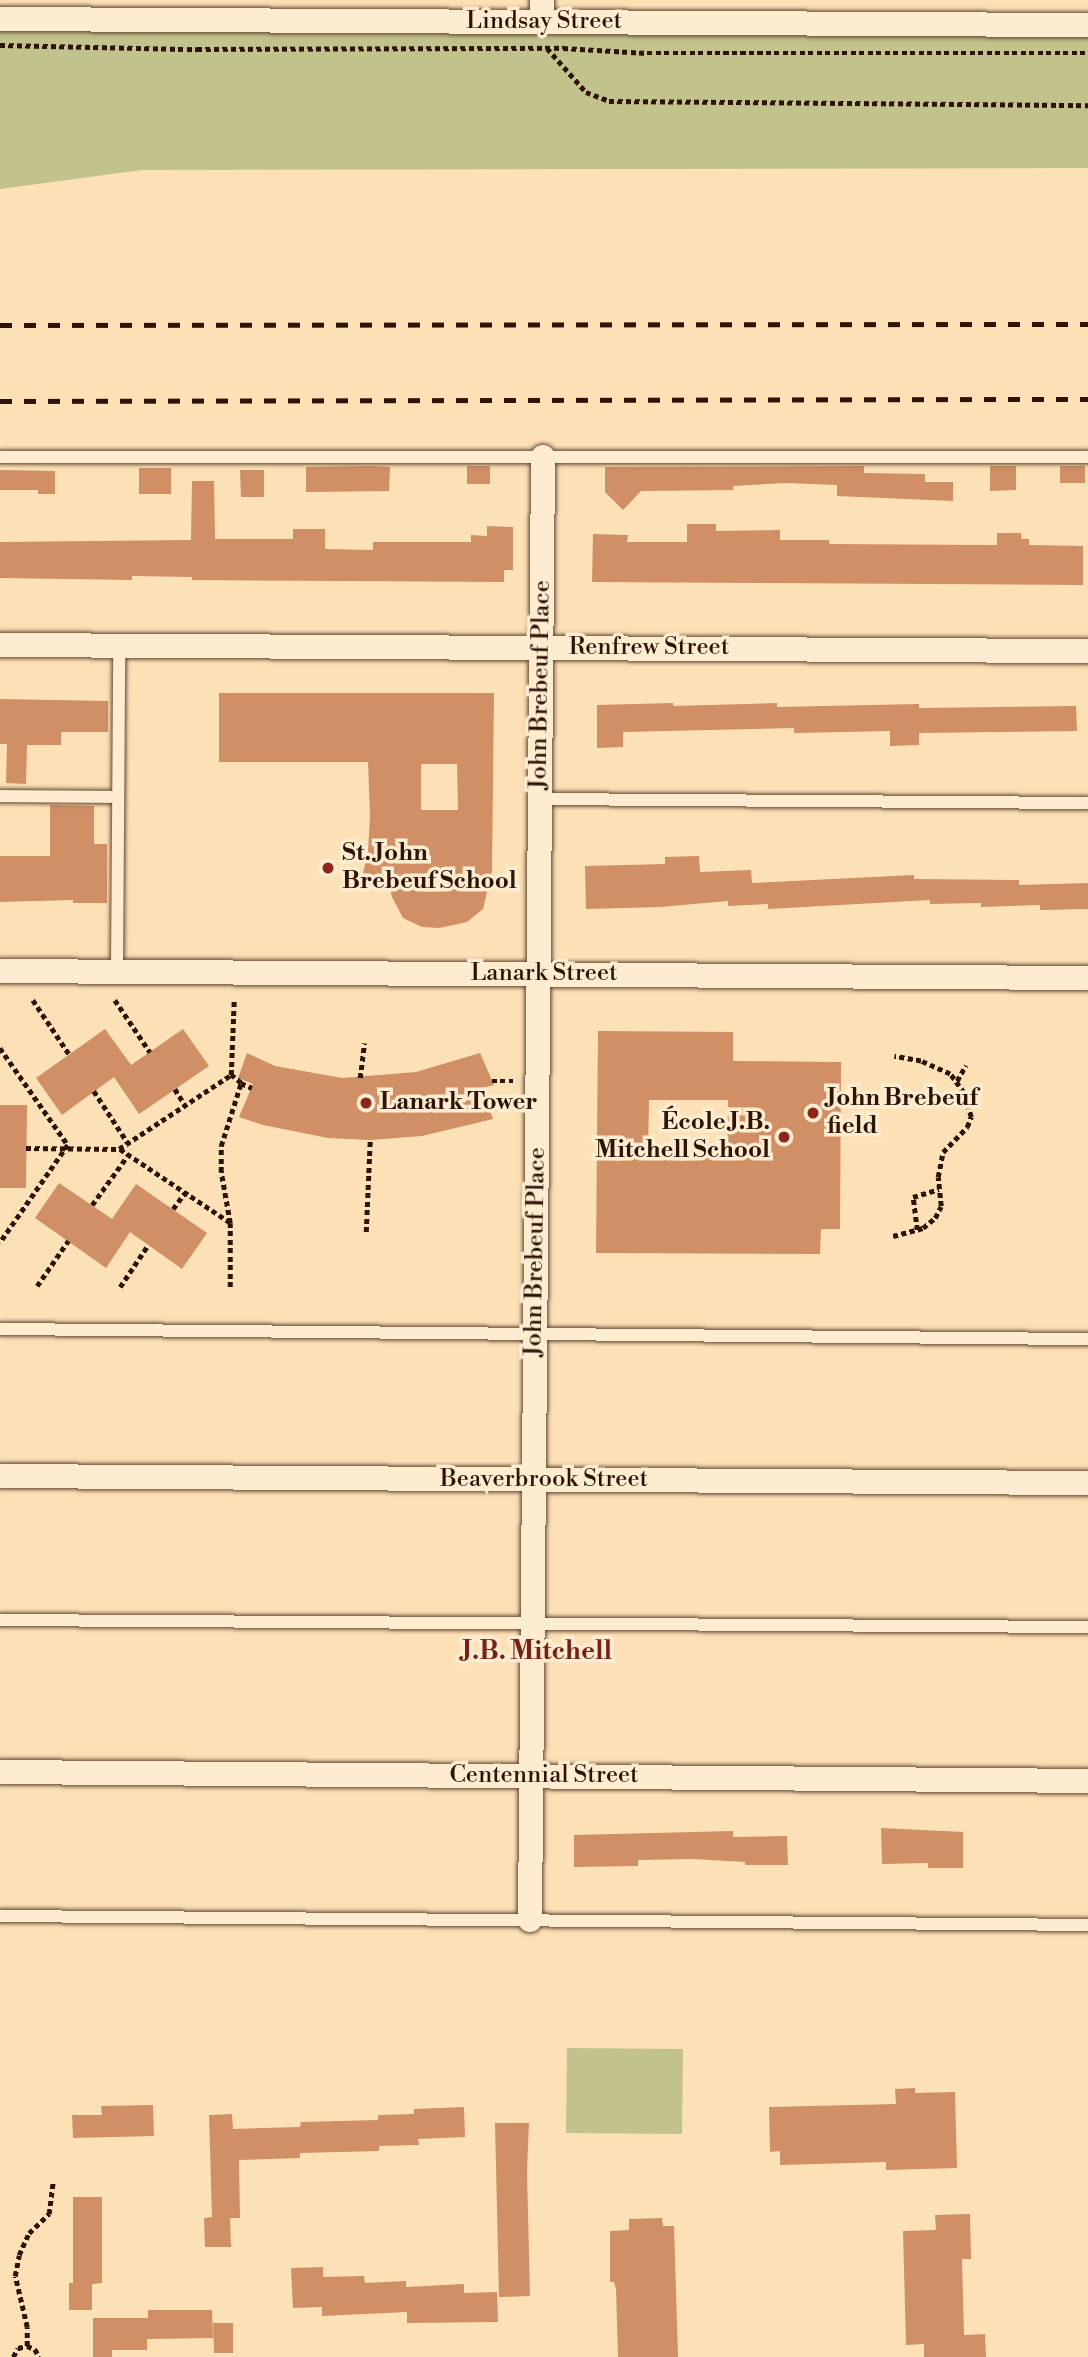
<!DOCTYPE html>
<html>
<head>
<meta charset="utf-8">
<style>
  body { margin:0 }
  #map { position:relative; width:1088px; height:2357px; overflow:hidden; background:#fde1b6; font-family:"Libre Bodoni",serif }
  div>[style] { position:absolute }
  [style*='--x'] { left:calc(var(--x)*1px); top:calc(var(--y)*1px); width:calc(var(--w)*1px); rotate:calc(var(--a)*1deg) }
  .green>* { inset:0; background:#c2c28c }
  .building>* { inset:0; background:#d08f65 }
  .path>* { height:4.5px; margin-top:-2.25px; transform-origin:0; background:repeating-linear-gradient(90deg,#2e1406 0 5px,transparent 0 8.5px) }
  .roads { filter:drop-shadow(0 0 2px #624732) drop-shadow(0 0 2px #624732) }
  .lane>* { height:12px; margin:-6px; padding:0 6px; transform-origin:6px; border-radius:6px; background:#feecd0 }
  .street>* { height:24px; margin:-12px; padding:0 12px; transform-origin:12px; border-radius:12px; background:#feecd0 }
  .rail>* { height:5px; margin-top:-2.5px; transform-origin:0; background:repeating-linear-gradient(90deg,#2e1406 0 12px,transparent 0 24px) }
  .dots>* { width:19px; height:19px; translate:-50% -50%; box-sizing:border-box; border:4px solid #feecd0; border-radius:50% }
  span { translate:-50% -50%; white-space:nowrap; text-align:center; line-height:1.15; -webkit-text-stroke:7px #feecd0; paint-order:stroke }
  .street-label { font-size:24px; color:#2e1406 }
  .poi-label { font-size:24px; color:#2e1406; font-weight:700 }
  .left { translate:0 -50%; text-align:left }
  .right { translate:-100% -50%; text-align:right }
  .neighbourhood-label { font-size:26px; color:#7a1f14; font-weight:700 }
</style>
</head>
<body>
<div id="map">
  <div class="green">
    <i style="clip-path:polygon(0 20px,1088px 25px,1088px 168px,142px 170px,0 189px)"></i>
    <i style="clip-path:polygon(567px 2048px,683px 2049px,682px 2134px,566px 2133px)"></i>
  </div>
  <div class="building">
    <i style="clip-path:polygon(370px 466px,390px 467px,389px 491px,306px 492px,306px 467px)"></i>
    <i style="clip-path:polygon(467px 466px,490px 466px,490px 484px,467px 484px)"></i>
    <i style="clip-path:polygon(864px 466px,864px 473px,925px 474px,925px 482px,953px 482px,953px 501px,837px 496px,837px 485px,786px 483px,733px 486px,733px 490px,641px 491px,623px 510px,605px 492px,605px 467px)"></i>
    <i style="clip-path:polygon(990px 466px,1016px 466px,1016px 490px,990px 491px)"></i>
    <i style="clip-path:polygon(1060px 466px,1085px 466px,1085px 483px,1060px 483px)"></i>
    <i style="clip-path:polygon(139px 468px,171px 468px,171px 494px,139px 494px)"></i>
    <i style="clip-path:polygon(0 470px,55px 471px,55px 494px,38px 494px,38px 490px,0 490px)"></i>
    <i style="clip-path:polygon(240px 470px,264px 470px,264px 497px,241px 497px)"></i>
    <i style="clip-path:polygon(192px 481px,214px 481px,215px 539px,293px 539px,293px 529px,325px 529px,325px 549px,373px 550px,373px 542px,471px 542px,471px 535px,487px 536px,487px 526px,513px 527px,513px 570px,504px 570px,504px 582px,192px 580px,192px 577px,132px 576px,132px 580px,0 578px,0 542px,191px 540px)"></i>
    <i style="clip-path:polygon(687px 524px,716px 524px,716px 531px,780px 530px,780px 540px,829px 540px,829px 544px,992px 545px,997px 545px,997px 533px,1021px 533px,1021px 539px,1029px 539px,1029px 545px,1083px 546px,1083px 585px,592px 582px,593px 534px,628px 535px,627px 542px,687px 542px)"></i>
    <i style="clip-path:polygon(evenodd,219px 693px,494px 693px,492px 871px,483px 909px,467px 922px,439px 928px,422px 927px,403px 918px,392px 897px,388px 880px,363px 873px,368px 853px,370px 815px,368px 762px,219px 762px,219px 693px,421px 764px,457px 764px,458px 810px,421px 810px,421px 764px)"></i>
    <i style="clip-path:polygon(0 699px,108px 701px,108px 732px,61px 732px,61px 745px,27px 745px,26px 784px,6px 783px,7px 744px,0 744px)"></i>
    <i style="clip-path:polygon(673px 703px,673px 706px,777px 703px,777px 707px,919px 704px,919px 708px,1076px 706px,1077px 731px,919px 733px,919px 745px,890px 746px,890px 731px,794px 733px,794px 728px,623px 732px,623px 747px,597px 748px,597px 705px)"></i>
    <i style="clip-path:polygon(50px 805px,94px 806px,94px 844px,107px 844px,107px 903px,73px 903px,73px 900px,0 902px,0 856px,50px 856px)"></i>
    <i style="clip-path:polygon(699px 856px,700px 872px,751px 870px,752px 883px,914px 875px,914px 879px,1019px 880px,1019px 885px,1088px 883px,1088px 909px,1040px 910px,1040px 905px,981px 907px,981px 903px,930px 904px,930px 900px,768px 909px,768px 904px,728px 906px,728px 901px,660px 907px,586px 909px,585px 866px,665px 864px,665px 857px)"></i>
    <i style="clip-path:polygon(105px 1029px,131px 1065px,183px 1029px,209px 1066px,139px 1114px,114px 1077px,62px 1115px,36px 1078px)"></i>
    <i style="clip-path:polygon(evenodd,598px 1031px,733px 1032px,733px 1061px,841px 1062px,840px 1229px,821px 1229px,820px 1254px,596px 1253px,598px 1031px,649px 1100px,728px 1100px,727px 1155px,648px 1154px,649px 1100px)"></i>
    <i style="clip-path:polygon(247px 1053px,275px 1066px,342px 1078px,416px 1072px,480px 1053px,494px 1085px,482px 1088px,493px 1119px,422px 1136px,370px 1140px,328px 1138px,263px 1125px,239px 1117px,253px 1084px,238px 1078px)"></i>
    <i style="clip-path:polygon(0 1105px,27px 1105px,26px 1188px,0 1188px)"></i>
    <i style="clip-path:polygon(59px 1183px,112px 1219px,136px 1184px,207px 1233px,182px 1269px,130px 1232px,106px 1268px,35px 1218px)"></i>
    <i style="clip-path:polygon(881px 1828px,963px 1832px,963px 1868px,928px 1868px,928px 1863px,882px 1864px)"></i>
    <i style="clip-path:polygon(733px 1831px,733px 1837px,787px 1836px,788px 1865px,745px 1865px,745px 1862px,693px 1859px,638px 1860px,638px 1866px,574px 1867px,574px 1835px)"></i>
    <i style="clip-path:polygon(915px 2088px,915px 2093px,955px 2092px,957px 2168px,886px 2170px,886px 2162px,780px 2165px,780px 2151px,770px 2152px,769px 2107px,896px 2104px,895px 2089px)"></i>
    <i style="clip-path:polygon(153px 2105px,154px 2136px,73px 2138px,72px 2115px,102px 2115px,101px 2106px)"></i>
    <i style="clip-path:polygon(464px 2107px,465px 2137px,418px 2139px,419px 2145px,379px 2146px,379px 2151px,300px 2153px,300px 2158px,239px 2160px,240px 2218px,230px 2218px,231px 2247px,205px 2247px,204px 2218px,212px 2217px,209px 2115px,232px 2114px,233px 2129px,300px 2127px,301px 2122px,378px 2120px,378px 2115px,414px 2114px,414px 2109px)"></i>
    <i style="clip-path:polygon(495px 2123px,529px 2123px,527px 2171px,530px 2296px,499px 2297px)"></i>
    <i style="clip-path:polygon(73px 2197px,102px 2197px,102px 2283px,92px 2284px,92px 2310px,69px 2310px,69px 2283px,73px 2283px)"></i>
    <i style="clip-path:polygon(970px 2214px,971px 2259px,962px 2259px,964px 2335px,985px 2334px,986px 2357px,924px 2357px,924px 2344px,906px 2345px,903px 2231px,936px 2230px,935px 2215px)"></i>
    <i style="clip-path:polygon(662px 2218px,663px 2226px,674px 2226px,678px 2357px,618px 2357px,616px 2289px,614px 2282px,610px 2282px,610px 2231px,629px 2230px,629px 2219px)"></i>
    <i style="clip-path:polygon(323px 2267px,323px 2277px,364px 2276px,365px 2283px,406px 2281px,406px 2287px,464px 2284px,464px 2293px,497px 2292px,498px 2322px,407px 2323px,407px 2312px,322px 2316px,322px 2307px,293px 2308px,291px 2268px)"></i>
    <i style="clip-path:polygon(148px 2310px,212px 2310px,213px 2338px,147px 2339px,147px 2350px,112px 2350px,112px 2357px,93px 2357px,93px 2318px,148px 2318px)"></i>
    <i style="clip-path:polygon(213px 2323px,233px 2323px,233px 2353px,214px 2353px)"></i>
  </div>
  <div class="path">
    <i style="--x:0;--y:45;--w:197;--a:1.2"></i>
    <i style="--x:197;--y:49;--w:366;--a:-0.2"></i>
    <i style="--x:563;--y:48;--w:84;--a:3.4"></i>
    <i style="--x:647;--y:53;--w:441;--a:0"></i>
    <i style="--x:547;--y:48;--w:59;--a:48.4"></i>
    <i style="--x:586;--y:92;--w:25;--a:21"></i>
    <i style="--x:609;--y:101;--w:479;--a:0.5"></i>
    <i style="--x:33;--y:1000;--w:65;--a:56.3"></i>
    <i style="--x:115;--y:1000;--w:63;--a:56.1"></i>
    <i style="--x:0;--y:1048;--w:118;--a:55"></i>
    <i style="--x:68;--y:1145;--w:119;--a:124.8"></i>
    <i style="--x:231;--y:1075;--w:74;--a:-87.7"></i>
    <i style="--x:360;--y:1078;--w:35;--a:-83"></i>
    <i style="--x:492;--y:1081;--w:21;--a:0"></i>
    <i style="--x:957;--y:1081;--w:18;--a:-61"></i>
    <i style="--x:241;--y:1083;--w:12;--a:24"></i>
    <i style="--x:175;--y:1089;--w:19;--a:58"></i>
    <i style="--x:94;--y:1091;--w:62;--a:56.8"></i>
    <i style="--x:26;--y:1148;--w:93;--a:0.6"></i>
    <i style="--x:92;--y:1205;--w:62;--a:-54.2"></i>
    <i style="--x:173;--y:1209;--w:19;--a:-54"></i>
    <i style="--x:230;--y:1223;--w:52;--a:-100"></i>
    <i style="--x:221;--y:1172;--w:26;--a:-90"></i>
    <i style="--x:221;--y:1146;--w:66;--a:-72.4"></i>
    <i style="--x:241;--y:1083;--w:13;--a:-141"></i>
    <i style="--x:917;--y:1230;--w:33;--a:-97"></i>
    <i style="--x:913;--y:1197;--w:27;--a:-17"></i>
    <i style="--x:366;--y:1232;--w:92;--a:-87.5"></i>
    <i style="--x:893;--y:1236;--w:31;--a:-15"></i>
    <i style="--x:923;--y:1228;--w:16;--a:-40"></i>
    <i style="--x:935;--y:1218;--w:13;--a:-63"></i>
    <i style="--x:941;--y:1206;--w:29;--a:-96"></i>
    <i style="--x:938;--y:1177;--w:25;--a:-79"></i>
    <i style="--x:943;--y:1152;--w:35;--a:-46"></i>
    <i style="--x:967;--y:1127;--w:11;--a:-68"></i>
    <i style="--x:971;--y:1117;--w:25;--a:-106"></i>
    <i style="--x:964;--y:1093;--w:24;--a:-126"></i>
    <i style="--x:950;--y:1074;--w:32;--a:-156"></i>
    <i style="--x:921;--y:1061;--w:27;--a:-170"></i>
    <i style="--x:37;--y:1286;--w:55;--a:-55.4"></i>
    <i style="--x:120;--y:1287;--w:50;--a:-56.3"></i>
    <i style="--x:230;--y:1287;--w:64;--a:-90"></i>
    <i style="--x:230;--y:1223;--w:133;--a:-146.3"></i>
    <i style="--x:119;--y:1149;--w:134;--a:-33.5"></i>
    <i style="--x:27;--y:2346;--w:19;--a:-90"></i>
    <i style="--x:27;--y:2327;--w:52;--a:-103.2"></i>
    <i style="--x:15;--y:2276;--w:21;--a:-79"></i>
    <i style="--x:19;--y:2255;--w:24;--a:-66"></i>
    <i style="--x:29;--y:2233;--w:28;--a:-44"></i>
    <i style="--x:49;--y:2214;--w:32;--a:-83"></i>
    <i style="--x:13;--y:2357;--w:10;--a:-61"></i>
    <i style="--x:18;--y:2348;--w:9;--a:-13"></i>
    <i style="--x:27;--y:2346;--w:9;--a:21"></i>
    <i style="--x:35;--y:2349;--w:9;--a:63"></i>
  </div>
  <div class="roads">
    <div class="lane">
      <i style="--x:0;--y:457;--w:1088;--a:0"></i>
      <i style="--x:0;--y:796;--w:118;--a:0.5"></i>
      <i style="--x:540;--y:799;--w:548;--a:0.42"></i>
      <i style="--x:117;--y:971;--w:325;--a:-89.6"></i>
      <i style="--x:0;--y:1329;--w:1088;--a:0.53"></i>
      <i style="--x:0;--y:1620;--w:1088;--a:0.37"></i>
      <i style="--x:0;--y:1916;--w:1088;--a:0.47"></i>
    </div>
    <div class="street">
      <i style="--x:0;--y:19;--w:1088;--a:0.32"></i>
      <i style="--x:542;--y:22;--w:22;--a:-90"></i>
      <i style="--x:0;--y:645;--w:1088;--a:0.32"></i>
      <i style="--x:0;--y:971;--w:1088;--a:0.37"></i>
      <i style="--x:0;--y:1476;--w:1088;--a:0.37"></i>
      <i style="--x:0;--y:1772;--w:1088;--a:0.47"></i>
      <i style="--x:530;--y:1920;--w:1463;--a:-89.49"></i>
    </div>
  </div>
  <div class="rail">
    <i style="--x:0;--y:325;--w:1088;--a:-0.05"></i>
    <i style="--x:0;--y:401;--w:1088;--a:-0.11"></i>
  </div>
  <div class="dots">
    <i style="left:328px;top:868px;background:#8f2418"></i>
    <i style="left:366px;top:1103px;background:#8f2418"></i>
    <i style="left:813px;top:1113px;background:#8f2418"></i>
    <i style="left:784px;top:1137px;background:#8f2418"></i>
  </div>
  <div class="street-label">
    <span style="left:544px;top:22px">Lindsay Street</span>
    <span style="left:649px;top:648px">Renfrew Street</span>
    <span style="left:541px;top:685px;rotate:-89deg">John Brebeuf Place</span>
    <span style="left:544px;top:974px">Lanark Street</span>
    <span style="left:536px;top:1252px;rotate:-89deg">John Brebeuf Place</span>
    <span style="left:544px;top:1480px">Beaverbrook Street</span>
    <span style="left:544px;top:1776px">Centennial Street</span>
  </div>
  <div class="poi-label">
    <span class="left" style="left:342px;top:868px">St. John<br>Brebeuf School</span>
    <span class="left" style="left:827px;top:1113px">John Brebeuf<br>field</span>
    <span class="left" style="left:380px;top:1103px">Lanark Tower</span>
    <span class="right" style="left:770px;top:1137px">École J.B.<br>Mitchell School</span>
  </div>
  <div class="neighbourhood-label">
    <span style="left:537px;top:1652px">J.B. Mitchell</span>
  </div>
</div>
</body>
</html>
